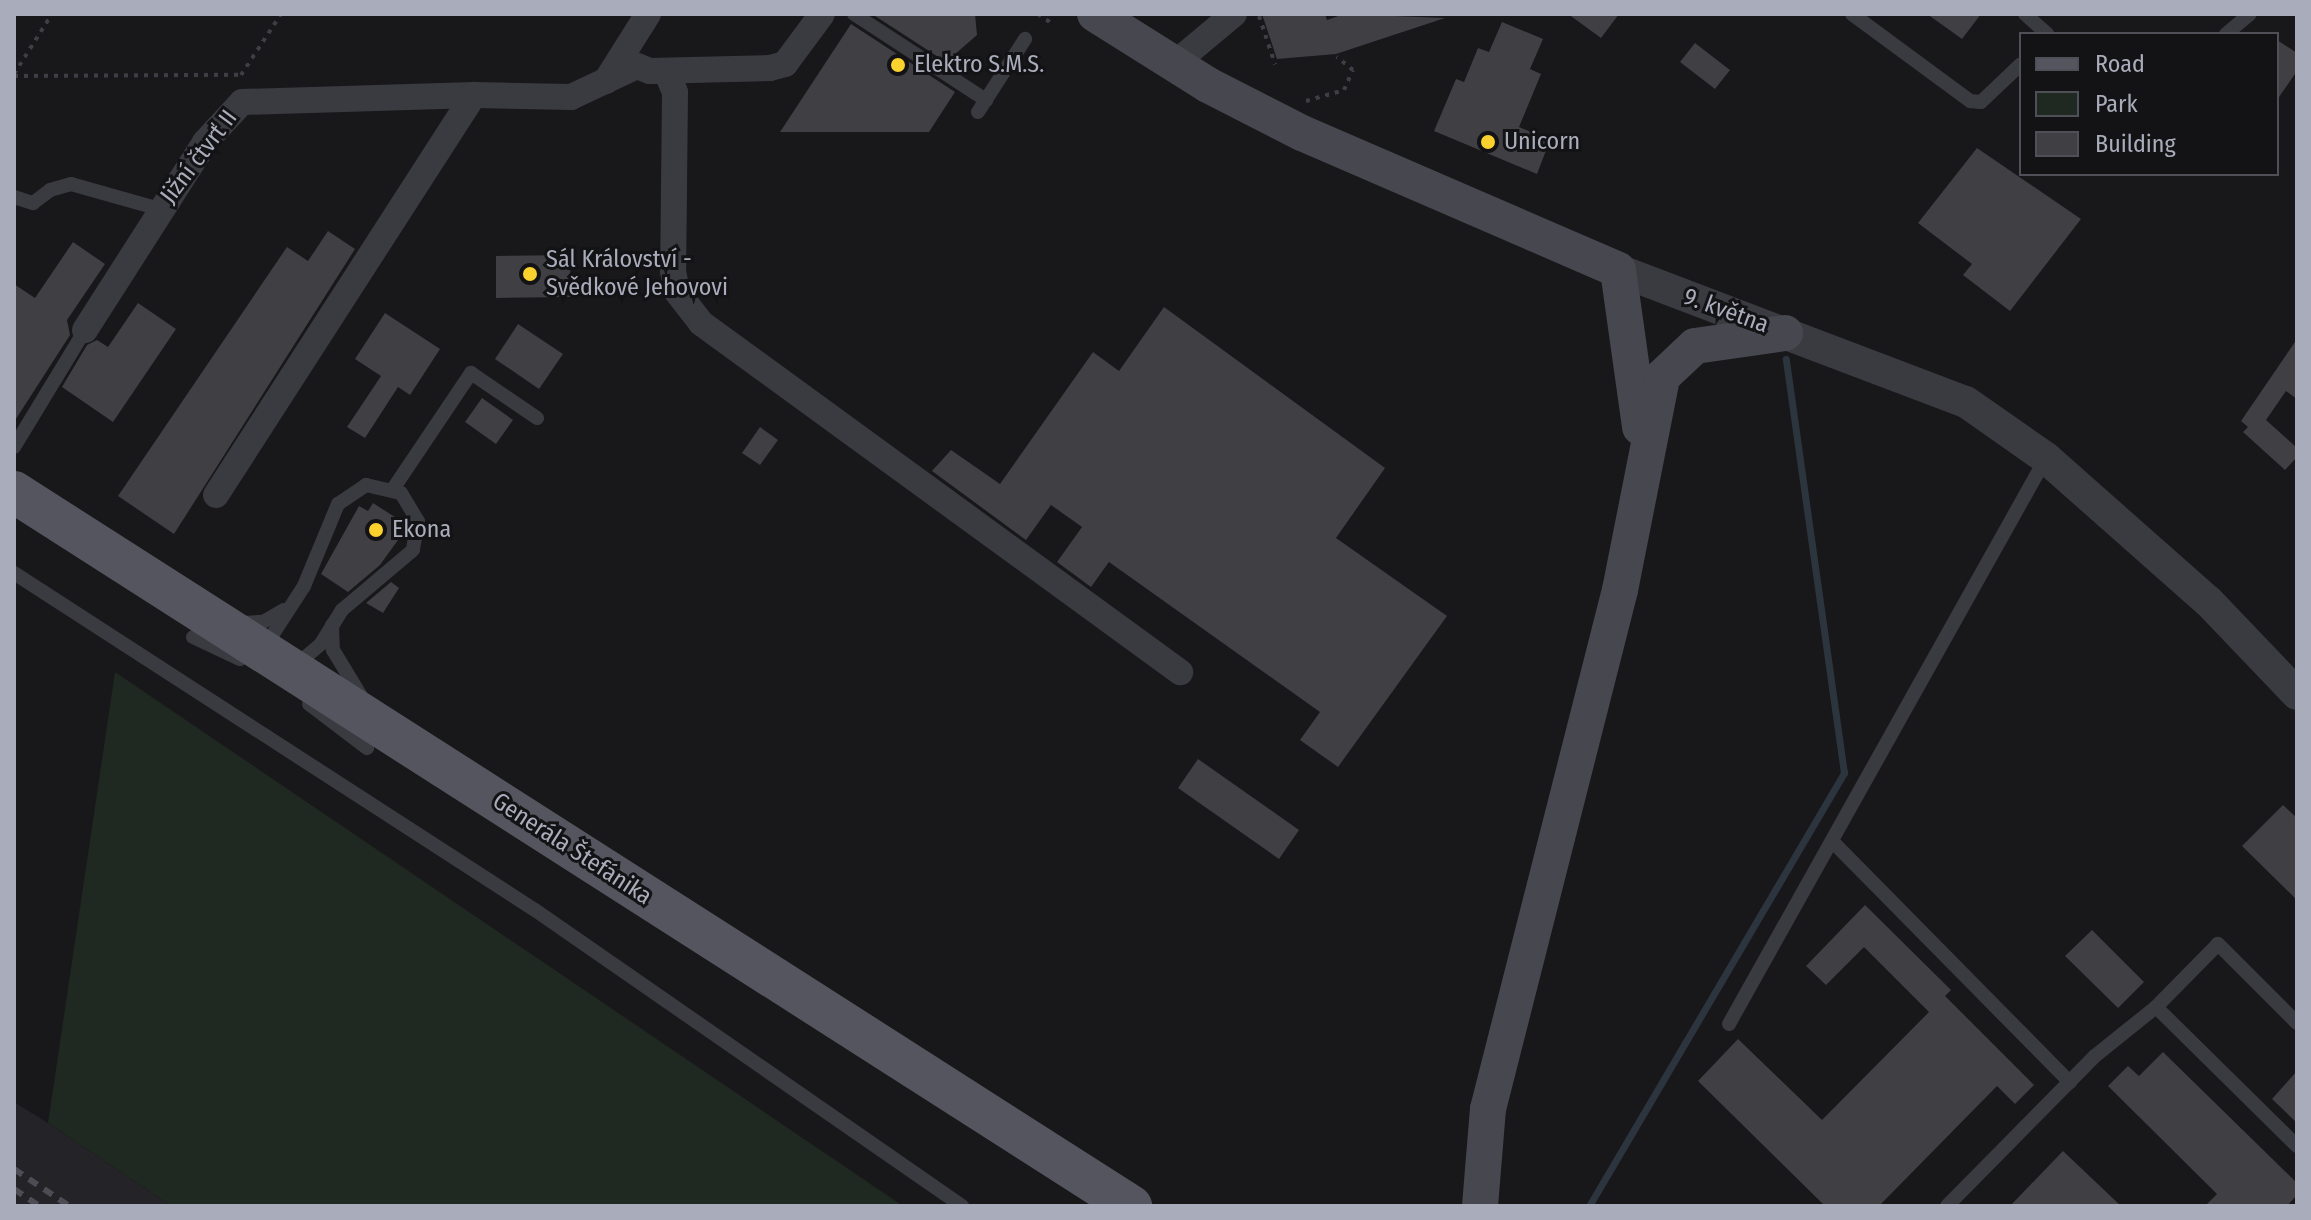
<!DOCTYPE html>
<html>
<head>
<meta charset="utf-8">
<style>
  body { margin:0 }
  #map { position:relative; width:2311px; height:1220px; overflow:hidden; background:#18171a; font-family:"Fira Sans Condensed",sans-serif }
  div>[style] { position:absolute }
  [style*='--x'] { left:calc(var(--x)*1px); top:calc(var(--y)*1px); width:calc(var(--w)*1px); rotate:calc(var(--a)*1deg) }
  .built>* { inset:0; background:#242327 }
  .green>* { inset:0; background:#1f2821 }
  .stream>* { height:7px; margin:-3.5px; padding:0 3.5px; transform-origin:3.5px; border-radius:3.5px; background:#2c343e }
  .building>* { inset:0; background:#3f3f44 }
  .path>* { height:4px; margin-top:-2px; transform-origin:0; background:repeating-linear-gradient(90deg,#3e3f46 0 4px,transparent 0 10px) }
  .service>* { height:14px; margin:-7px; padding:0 7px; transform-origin:7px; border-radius:7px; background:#3a3a41 }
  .minor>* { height:26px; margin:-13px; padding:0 13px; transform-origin:13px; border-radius:13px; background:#3a3a41 }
  .tertiary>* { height:32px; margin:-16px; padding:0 16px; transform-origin:16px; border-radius:16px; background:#3a3a41 }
  .secondary>* { height:36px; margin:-18px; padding:0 18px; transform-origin:18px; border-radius:18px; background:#46474f }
  .primary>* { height:42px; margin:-21px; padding:0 21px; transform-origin:21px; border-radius:21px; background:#54555e }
  .rail>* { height:6px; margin-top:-3px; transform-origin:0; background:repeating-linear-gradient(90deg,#4b4c54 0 10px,transparent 0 18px) }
  .dots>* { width:22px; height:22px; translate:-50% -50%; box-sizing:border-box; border:4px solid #131215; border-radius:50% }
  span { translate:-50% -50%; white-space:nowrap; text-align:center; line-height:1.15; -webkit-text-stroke:6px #131215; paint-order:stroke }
  .poi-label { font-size:24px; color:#a9acba }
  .left { translate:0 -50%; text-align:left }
  .street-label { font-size:24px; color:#a9acba }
  .frame { position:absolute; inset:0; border:16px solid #a9acba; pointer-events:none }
  .legend { position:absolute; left:2019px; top:32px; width:260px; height:144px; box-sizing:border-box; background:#131215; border:2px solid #4f5057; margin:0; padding:10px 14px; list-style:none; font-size:24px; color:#a9acba }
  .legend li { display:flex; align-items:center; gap:16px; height:40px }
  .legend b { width:40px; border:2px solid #4f5057 }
</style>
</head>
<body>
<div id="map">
  <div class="built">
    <i style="clip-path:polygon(14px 1102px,48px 1123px,171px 1206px,14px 1206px)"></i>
  </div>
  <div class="green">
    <i style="clip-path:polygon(115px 672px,903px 1206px,171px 1206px,48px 1123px)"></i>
  </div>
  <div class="stream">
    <i style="--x:1589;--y:1206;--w:503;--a:-59.51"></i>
    <i style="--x:1844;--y:773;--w:418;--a:-98"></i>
  </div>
  <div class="building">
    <i style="clip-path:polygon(872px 14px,975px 14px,977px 35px,946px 62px)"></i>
    <i style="clip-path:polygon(1262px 14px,1325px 14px,1327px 20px,1344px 14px,1445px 18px,1336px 54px,1277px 59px)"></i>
    <i style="clip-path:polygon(1568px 14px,1619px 14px,1601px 38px)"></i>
    <i style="clip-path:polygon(1927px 14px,1981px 14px,1962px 39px)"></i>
    <i style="clip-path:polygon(1502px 22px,1543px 39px,1530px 69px,1541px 74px,1519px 127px,1550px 140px,1537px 174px,1434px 131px,1456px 79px,1464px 82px,1478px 48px,1489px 52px)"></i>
    <i style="clip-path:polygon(851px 24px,955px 92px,929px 132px,780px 132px)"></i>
    <i style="clip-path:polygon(2277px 40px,2297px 53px,2297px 71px,2277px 100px)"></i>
    <i style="clip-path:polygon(1695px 43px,1730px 70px,1715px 89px,1680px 62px)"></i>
    <i style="clip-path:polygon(1977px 148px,2081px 219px,2010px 311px,1963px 275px,1972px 264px,1918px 223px)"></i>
    <i style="clip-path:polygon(328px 231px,355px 249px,174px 534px,118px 496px,287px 247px,308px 261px)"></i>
    <i style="clip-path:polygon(73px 242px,105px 264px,67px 320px,70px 335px,14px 422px,14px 284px,35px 298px)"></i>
    <i style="clip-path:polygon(570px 255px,571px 297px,496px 298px,496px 256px)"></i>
    <i style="clip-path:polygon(138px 303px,176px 329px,113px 422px,62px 387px,87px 345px,97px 340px,108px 347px)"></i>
    <i style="clip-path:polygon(1164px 307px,1385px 468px,1336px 538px,1447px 616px,1338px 767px,1300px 740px,1320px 712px,1109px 562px,1091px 587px,1057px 562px,1082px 527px,1051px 505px,1026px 540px,932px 471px,951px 450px,1000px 484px,1093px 352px,1119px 371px)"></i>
    <i style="clip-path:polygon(385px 313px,440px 349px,410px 395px,398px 387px,365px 438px,347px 427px,381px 376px,355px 359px)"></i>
    <i style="clip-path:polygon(518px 324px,563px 354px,539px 389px,495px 359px)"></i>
    <i style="clip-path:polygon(2297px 339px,2297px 399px,2286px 391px,2266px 420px,2297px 448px,2297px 457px,2285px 470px,2243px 432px,2248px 427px,2241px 421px)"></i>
    <i style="clip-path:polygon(482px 398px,513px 420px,496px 444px,465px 422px)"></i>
    <i style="clip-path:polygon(760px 427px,778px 440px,760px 465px,742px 453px)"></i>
    <i style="clip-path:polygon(373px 503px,398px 519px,398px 540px,380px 565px,348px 592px,321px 574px,359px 506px,368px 511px)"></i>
    <i style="clip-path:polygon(391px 582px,399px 588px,383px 613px,366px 603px)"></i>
    <i style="clip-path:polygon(1198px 759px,1299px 830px,1279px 859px,1178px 788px)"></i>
    <i style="clip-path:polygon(2283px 805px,2297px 818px,2297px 900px,2242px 846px)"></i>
    <i style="clip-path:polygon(1865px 905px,1951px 990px,1945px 996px,2034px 1085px,2015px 1104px,1997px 1086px,1879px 1206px,1825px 1206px,1698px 1081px,1738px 1039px,1822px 1120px,1929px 1012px,1864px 947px,1826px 985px,1806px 966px)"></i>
    <i style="clip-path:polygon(2092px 930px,2144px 982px,2118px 1008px,2065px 956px)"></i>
    <i style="clip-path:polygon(2163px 1052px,2297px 1183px,2297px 1195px,2287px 1206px,2205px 1206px,2217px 1194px,2108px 1086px,2128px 1066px,2139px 1076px)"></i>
    <i style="clip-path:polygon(2297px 1071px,2297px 1123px,2272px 1099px)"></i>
    <i style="clip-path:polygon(2063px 1151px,2121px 1206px,2010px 1206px)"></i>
  </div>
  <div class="path">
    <i style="--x:1038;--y:14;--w:18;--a:34"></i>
    <i style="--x:1259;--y:16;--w:51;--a:71.6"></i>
    <i style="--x:14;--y:74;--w:71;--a:-57.7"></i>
    <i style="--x:241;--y:75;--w:73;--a:-56.7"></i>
    <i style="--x:14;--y:76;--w:226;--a:-0.3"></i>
    <i style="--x:1306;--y:101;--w:40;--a:-16"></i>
    <i style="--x:1344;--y:90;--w:22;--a:-66"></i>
    <i style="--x:1353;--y:70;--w:21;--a:-141"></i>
  </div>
  <div class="service">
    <i style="--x:854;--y:14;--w:158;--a:33.1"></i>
    <i style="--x:1852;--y:14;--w:147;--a:36.4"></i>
    <i style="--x:1970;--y:101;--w:11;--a:5"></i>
    <i style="--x:1981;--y:102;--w:55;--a:-43.5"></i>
    <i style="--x:2025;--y:14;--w:30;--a:42"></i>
    <i style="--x:2226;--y:34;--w:31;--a:-40"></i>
    <i style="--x:978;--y:112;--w:87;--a:-57.2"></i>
    <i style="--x:14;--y:197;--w:20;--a:18"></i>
    <i style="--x:33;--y:203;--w:21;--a:-37"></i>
    <i style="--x:50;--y:190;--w:22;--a:-16"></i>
    <i style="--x:71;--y:184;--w:92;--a:15.7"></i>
    <i style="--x:14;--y:447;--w:137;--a:-58.7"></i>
    <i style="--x:393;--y:489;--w:140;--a:-56.1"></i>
    <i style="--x:471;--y:373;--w:80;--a:34.3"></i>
    <i style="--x:14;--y:573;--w:620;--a:32.9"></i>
    <i style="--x:535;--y:910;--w:520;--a:34.73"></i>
    <i style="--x:241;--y:623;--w:22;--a:-3"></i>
    <i style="--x:263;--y:622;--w:24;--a:-30"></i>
    <i style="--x:332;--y:625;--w:25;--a:88"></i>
    <i style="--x:333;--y:650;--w:54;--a:58.7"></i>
    <i style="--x:193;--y:637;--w:52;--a:25.1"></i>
    <i style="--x:272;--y:652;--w:18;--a:-87"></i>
    <i style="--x:273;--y:634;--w:57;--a:-57.1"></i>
    <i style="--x:304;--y:586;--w:89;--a:-67.5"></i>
    <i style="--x:338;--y:504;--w:34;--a:-34"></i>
    <i style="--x:366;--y:485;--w:36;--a:13"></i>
    <i style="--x:401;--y:493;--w:33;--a:59"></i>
    <i style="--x:418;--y:521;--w:29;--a:100"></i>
    <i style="--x:413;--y:550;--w:93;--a:139.8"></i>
    <i style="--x:342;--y:610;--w:40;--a:122"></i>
    <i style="--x:321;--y:644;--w:34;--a:140"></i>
    <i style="--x:309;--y:704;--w:73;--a:37.2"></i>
    <i style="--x:1832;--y:841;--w:339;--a:45.4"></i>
    <i style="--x:2297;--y:1023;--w:112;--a:-135"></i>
    <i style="--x:2218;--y:944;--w:88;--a:134.5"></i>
    <i style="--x:2156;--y:1007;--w:198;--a:44.6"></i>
    <i style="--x:1729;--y:1024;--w:649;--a:-60.75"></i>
    <i style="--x:1947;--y:1206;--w:211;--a:-45.4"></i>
    <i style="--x:2095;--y:1056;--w:78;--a:-38.8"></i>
  </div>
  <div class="minor">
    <i style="--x:1174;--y:64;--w:78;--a:-39.8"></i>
    <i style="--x:666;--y:71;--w:23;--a:67"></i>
    <i style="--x:675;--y:92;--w:179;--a:90.6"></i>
    <i style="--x:673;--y:271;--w:21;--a:79"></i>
    <i style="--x:677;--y:292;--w:39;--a:52"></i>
    <i style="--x:701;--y:323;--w:593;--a:36.08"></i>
    <i style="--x:606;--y:81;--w:79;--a:-57.9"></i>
    <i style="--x:85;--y:330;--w:223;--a:-57.4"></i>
    <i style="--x:205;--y:142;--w:54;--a:-47.2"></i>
    <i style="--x:242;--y:102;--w:232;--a:-1.7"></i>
    <i style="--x:216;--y:495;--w:476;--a:-57.2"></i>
    <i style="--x:474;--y:95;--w:97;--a:1.2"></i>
    <i style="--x:571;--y:97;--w:73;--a:-25.2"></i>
    <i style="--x:637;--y:66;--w:14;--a:21"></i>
    <i style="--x:650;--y:71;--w:120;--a:-1.4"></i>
    <i style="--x:770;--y:68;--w:16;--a:-15"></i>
    <i style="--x:785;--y:64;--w:62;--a:-53.5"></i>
  </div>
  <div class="tertiary">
    <i style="--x:1618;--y:270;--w:372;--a:20.8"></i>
    <i style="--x:1966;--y:402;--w:98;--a:35"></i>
    <i style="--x:2046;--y:458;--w:217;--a:41.5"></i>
    <i style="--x:2209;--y:602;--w:127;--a:46.3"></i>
  </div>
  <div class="secondary">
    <i style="--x:1095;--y:14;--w:133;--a:32.1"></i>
    <i style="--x:1208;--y:85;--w:106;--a:27.1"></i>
    <i style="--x:1302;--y:133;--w:344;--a:23.4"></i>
    <i style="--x:1618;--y:270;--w:159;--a:82"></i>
    <i style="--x:1480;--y:1206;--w:97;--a:-85.3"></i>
    <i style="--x:1488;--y:1109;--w:536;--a:-75.73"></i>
    <i style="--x:1620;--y:590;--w:217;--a:-78.8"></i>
    <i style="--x:1662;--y:377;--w:45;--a:-43.2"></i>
    <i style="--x:1695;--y:346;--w:91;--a:-8.2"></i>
  </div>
  <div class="primary">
    <i style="--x:14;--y:492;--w:1326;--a:32.59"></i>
  </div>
  <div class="rail">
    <i style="--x:14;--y:1169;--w:66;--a:33.9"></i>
    <i style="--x:14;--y:1189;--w:30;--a:34"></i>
  </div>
  <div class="dots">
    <i style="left:898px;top:65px;background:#fbd12e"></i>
    <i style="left:1488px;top:142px;background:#fbd12e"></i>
    <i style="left:530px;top:274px;background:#fbd12e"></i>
    <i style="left:376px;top:530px;background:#fbd12e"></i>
  </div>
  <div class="poi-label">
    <span class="left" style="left:914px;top:65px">Elektro S.M.S.</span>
    <span class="left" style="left:1504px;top:142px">Unicorn</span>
    <span class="left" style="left:546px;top:274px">Sál Království -<br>Svědkové Jehovovi</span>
    <span class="left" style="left:392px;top:530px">Ekona</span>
  </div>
  <div class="street-label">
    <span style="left:199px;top:157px;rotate:-53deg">Jižní čtvrť II</span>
    <span style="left:1726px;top:311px;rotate:20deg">9. května</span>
    <span style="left:572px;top:849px;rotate:33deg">Generála Štefánika</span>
  </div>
  <div class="frame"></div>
  <ul class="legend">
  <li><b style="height:10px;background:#54555e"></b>Road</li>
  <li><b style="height:22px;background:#1f2821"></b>Park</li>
  <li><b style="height:22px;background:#3f3f44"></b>Building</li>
  </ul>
</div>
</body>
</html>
